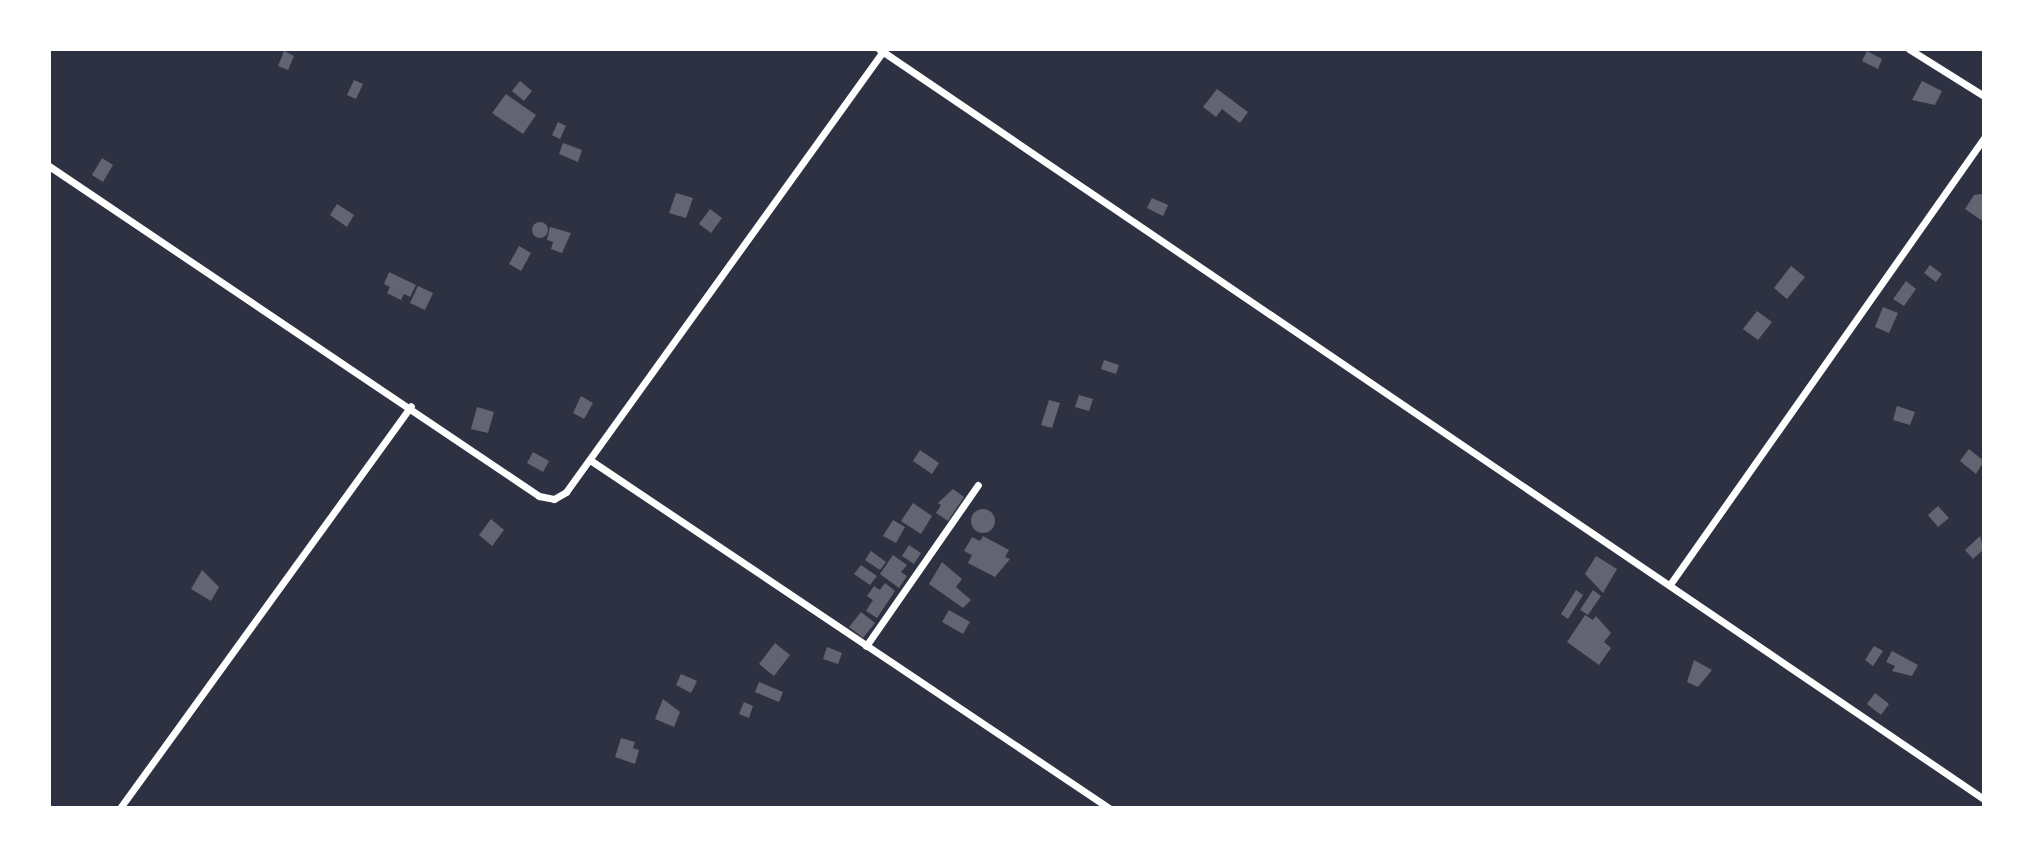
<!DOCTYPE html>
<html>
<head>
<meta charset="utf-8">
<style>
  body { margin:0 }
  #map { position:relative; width:2033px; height:857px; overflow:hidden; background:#2d3142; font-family:"Times New Roman",serif }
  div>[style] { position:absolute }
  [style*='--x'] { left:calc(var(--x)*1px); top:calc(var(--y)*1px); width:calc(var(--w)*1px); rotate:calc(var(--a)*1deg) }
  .building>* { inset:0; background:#626471 }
  .round { border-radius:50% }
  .minor>* { height:7px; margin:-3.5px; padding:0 3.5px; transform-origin:3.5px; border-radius:3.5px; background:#fff }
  span { translate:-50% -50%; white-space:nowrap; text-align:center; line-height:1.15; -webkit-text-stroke:6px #fff; paint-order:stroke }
  .frame { position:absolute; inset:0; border:51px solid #fff; pointer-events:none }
</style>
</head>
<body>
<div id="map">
  <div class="building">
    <i style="clip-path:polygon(284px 51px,294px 56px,288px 70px,278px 66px)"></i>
    <i style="clip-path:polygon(1867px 51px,1882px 59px,1878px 69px,1862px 61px)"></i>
    <i style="clip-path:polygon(354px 80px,363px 84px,356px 99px,347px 95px)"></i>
    <i style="clip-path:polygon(520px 81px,532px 91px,524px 101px,512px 91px)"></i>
    <i style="clip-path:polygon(1922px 81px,1942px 91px,1935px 105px,1912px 100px)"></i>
    <i style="clip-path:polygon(1217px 89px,1248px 112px,1240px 123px,1222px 109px,1216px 117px,1203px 107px)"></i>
    <i style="clip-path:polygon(506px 94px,536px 115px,523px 134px,492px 113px)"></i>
    <i style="clip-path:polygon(558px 122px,566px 126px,560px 139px,552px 135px)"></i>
    <i style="clip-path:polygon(563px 143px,582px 150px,578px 162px,559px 154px)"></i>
    <i style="clip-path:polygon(102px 158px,113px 165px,103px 182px,92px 175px)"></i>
    <i style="clip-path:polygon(676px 193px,693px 198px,686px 218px,669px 213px)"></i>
    <i style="clip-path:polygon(1981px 194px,1984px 197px,1984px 222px,1965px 209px,1974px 195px)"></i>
    <i style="clip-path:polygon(1152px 198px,1168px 205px,1163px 216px,1147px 208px)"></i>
    <i style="clip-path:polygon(337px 204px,354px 215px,347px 227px,330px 215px)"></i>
    <i style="clip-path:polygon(710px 209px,722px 218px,711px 233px,699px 224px)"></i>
    <i class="round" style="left:532px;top:222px;width:16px;height:16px"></i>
    <i style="clip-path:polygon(550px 227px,571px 233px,562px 253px,551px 249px,553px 242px,547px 240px)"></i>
    <i style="clip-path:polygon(519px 246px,531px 253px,521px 271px,509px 264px)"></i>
    <i style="clip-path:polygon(1930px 265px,1942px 274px,1936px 282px,1924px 273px)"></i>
    <i style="clip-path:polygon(1791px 266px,1805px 277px,1787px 299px,1774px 288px)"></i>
    <i style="clip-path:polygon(389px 272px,416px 285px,410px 297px,404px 294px,401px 300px,387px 293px,390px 287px,384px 284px)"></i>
    <i style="clip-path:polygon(1906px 281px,1916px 289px,1904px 306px,1893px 299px)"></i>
    <i style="clip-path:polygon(418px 286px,433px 293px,425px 310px,410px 303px)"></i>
    <i style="clip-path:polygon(1883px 307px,1898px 313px,1889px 333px,1875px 327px)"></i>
    <i style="clip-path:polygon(1757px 311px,1772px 322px,1758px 340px,1743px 329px)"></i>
    <i style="clip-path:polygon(1104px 360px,1119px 365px,1116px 374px,1101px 369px)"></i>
    <i style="clip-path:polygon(1079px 395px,1093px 399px,1089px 411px,1075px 407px)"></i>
    <i style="clip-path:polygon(581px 396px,593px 403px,584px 419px,573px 413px)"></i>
    <i style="clip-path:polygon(1049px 400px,1060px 403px,1052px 428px,1041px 425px)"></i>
    <i style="clip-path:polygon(1897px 406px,1915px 412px,1910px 425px,1893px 420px)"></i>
    <i style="clip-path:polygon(477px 407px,494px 412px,488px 433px,471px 429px)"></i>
    <i style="clip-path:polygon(1969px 449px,1984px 461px,1976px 474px,1960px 461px)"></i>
    <i style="clip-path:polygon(920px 450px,939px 463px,932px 474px,913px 461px)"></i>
    <i style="clip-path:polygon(533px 452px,549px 461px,543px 472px,527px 463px)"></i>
    <i style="clip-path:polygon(953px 489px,964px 497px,948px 521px,936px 513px,941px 505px,938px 503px)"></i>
    <i style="clip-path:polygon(913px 503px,932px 516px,921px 534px,901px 521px)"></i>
    <i style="clip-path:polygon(1938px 506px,1949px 518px,1938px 527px,1928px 515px)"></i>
    <i class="round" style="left:971px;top:509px;width:24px;height:24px"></i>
    <i style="clip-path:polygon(491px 519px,504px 530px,492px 546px,479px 535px)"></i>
    <i style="clip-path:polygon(893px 520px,905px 527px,896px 543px,883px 536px)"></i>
    <i style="clip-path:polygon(983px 536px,1009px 550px,1005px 557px,1010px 559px,995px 577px,968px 563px,972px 555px,964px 551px,972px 537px,980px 541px)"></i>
    <i style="clip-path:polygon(1980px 536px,1984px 549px,1973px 559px,1965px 550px)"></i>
    <i style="clip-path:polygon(909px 545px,921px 553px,914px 564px,902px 556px)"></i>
    <i style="clip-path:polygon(871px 551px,886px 562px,880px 570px,865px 560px)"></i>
    <i style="clip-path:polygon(893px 555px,907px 565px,901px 572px,907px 576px,899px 588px,880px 574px)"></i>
    <i style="clip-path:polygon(1596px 556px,1617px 569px,1603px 593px,1585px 574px)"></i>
    <i style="clip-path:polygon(942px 562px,962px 579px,956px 587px,971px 600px,963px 608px,929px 584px)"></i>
    <i style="clip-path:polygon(861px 565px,877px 576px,870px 585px,854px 574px)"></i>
    <i style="clip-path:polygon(202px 570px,219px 587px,211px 601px,191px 589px)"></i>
    <i style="clip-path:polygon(885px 583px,895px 591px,877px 618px,866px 611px,873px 600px,867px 596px,874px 586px,880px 590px)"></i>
    <i style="clip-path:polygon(1576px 590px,1583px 595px,1568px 619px,1561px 614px)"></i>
    <i style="clip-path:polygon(1593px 590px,1601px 596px,1588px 615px,1580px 610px)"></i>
    <i style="clip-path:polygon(949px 610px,970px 622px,963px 634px,942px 622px)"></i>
    <i style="clip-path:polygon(861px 612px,875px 623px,863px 638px,849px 627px)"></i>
    <i style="clip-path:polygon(1585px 615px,1593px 620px,1596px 616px,1611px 633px,1604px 642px,1611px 648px,1599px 665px,1567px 642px)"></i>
    <i style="clip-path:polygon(775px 643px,790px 655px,774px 676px,759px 664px)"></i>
    <i style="clip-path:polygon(1874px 646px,1883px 651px,1873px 666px,1865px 660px)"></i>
    <i style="clip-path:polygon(827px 647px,842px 653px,838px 664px,823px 659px)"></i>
    <i style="clip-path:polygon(1892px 651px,1918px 665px,1912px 676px,1892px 671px,1895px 666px,1886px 662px)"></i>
    <i style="clip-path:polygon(1694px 660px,1712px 670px,1698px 687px,1687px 682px)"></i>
    <i style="clip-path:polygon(681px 674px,697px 681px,691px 693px,676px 685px)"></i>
    <i style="clip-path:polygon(759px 682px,783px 692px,779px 702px,755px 692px)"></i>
    <i style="clip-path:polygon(1875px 693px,1889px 704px,1881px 715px,1867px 704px)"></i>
    <i style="clip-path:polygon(663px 699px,680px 712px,674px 727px,655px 719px)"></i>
    <i style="clip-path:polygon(744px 702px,753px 706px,749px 718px,739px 714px)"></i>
    <i style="clip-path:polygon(621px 738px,635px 742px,633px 748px,639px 750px,635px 764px,615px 757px)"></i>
  </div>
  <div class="minor">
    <i style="--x:879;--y:49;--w:1335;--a:34.17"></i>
    <i style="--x:1909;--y:49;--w:89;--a:32.1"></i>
    <i style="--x:49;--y:166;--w:591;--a:33.96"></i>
    <i style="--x:539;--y:496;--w:15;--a:11"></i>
    <i style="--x:554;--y:499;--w:14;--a:-30"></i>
    <i style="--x:566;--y:492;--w:545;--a:-54.27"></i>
    <i style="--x:590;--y:460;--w:625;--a:33.84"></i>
    <i style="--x:1671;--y:583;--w:544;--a:-54.88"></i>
    <i style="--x:866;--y:646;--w:196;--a:-55.2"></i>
    <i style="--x:120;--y:808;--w:496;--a:-54.1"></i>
  </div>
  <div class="frame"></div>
</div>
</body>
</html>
